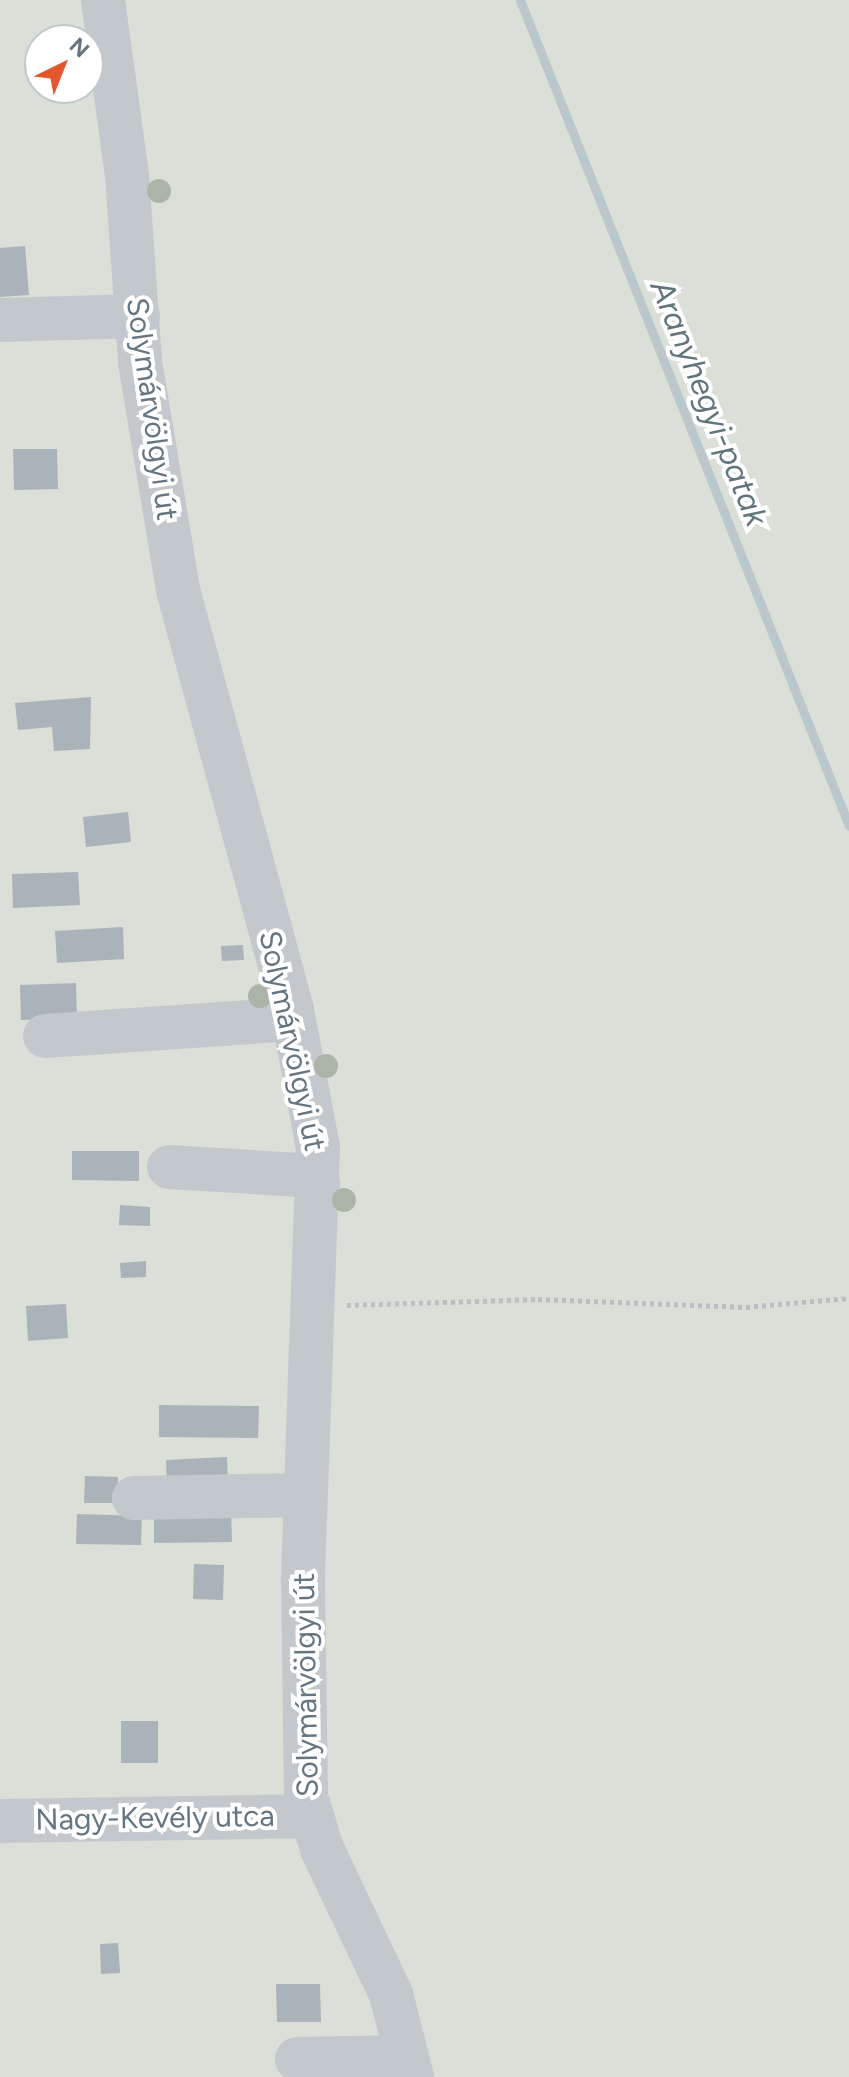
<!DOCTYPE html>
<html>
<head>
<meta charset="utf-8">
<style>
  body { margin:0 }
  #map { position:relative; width:849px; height:2077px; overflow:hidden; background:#fafaf8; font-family:Figtree,sans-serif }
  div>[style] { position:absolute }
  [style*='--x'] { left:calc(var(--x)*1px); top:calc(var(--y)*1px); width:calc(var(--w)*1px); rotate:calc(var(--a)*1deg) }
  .green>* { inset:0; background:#dadfd7 }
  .stream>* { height:9px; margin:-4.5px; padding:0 4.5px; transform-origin:4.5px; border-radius:4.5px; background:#bbc7cb }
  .building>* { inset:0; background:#aab3b9 }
  .path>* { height:5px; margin-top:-2.5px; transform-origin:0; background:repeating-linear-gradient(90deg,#bbbfc2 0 4px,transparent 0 8px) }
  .minor>* { height:44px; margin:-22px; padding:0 22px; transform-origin:22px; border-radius:22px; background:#c3c8cc }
  .trees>* { width:24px; height:24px; margin:-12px; border-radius:50%; background:#aab4a7 }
  span { translate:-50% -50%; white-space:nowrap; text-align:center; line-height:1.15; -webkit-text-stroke:8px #fff; paint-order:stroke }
  .street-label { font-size:30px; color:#657683 }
  .water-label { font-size:32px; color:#60757c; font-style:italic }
  .north { position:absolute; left:24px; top:24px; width:80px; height:80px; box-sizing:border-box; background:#fff; border:2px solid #c1c8cd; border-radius:50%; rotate:43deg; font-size:22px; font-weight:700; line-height:32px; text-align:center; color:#657683 }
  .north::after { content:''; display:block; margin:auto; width:28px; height:36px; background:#e4572e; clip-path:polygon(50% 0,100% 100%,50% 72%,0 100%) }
</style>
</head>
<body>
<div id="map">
  <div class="green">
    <i style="clip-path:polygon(evenodd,0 0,849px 0,849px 2077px,0 2077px,0 0,40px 40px,88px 40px,88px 88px,40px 88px,40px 40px)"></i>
  </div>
  <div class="stream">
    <i style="--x:520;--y:0;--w:889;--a:68.28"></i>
  </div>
  <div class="building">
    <i style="clip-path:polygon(25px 246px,29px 295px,0 297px,0 248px)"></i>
    <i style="clip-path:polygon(13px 449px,57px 449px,58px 489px,14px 490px)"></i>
    <i style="clip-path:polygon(91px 697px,90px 749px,54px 751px,52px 727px,18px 730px,15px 703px)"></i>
    <i style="clip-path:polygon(128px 812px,131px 842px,86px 847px,83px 817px)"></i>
    <i style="clip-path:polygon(78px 872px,80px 905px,13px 908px,12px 874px)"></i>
    <i style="clip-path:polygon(123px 927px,124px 959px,57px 963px,55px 931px)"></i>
    <i style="clip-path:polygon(243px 945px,244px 960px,222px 961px,221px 946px)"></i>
    <i style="clip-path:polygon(76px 983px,77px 1019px,21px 1020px,20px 985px)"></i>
    <i style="clip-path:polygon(72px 1151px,139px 1151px,139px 1181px,72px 1180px)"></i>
    <i style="clip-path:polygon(120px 1205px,150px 1207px,150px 1226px,119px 1225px)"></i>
    <i style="clip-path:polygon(146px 1261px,146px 1277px,121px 1278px,120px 1263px)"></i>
    <i style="clip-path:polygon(66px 1304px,68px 1338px,28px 1341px,26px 1306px)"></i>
    <i style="clip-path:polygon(159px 1405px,259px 1406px,258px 1438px,159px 1437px)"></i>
    <i style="clip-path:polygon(227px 1457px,228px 1482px,167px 1485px,166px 1460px)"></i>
    <i style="clip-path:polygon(85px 1476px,118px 1477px,118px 1503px,84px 1503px)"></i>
    <i style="clip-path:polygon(154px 1513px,231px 1513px,232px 1542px,154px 1543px)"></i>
    <i style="clip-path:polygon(77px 1514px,142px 1516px,141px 1545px,76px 1544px)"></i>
    <i style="clip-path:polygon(194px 1564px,224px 1565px,223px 1600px,193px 1599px)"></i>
    <i style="clip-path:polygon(121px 1721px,158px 1721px,158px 1763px,121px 1763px)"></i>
    <i style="clip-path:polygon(118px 1943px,120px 1973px,101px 1974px,100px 1944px)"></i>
    <i style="clip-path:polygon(276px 1984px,320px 1984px,321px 2022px,277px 2022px)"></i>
  </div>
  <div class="path">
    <i style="--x:347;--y:1305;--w:191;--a:-1.8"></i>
    <i style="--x:538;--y:1299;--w:208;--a:2.2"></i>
    <i style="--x:746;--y:1307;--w:103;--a:-5"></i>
  </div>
  <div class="minor">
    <i style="--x:103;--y:0;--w:177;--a:82.2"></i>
    <i style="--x:127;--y:175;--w:187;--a:86"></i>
    <i style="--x:140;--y:362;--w:231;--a:80.5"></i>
    <i style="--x:178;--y:590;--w:435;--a:74.8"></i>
    <i style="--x:292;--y:1010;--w:139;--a:79.3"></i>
    <i style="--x:318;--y:1147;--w:434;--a:92"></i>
    <i style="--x:303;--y:1581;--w:215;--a:89.2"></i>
    <i style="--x:306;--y:1796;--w:55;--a:73.2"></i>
    <i style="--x:322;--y:1849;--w:161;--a:64.6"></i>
    <i style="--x:391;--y:1994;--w:86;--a:75.8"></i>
    <i style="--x:0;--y:320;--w:138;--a:-1.7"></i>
    <i style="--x:45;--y:1036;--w:249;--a:-3.9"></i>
    <i style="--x:169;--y:1167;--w:131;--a:3.5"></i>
    <i style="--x:300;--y:1175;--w:20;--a:24"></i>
    <i style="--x:134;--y:1498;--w:171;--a:-1"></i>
    <i style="--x:0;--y:1821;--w:310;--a:-0.9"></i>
    <i style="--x:297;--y:2059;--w:110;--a:-1"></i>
  </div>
  <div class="trees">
    <i style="left:159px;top:191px"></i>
    <i style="left:260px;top:996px"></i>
    <i style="left:326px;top:1066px"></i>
    <i style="left:344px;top:1200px"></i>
  </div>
  <div class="street-label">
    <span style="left:152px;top:409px;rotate:82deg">Solymárvölgyi út</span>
    <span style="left:292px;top:1041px;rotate:78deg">Solymárvölgyi út</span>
    <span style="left:306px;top:1685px;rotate:-91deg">Solymárvölgyi út</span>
    <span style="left:155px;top:1818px;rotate:-1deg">Nagy-Kevély utca</span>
  </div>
  <div class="water-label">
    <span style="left:709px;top:403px;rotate:68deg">Aranyhegyi-patak</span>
  </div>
  <div class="north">N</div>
</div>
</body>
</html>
